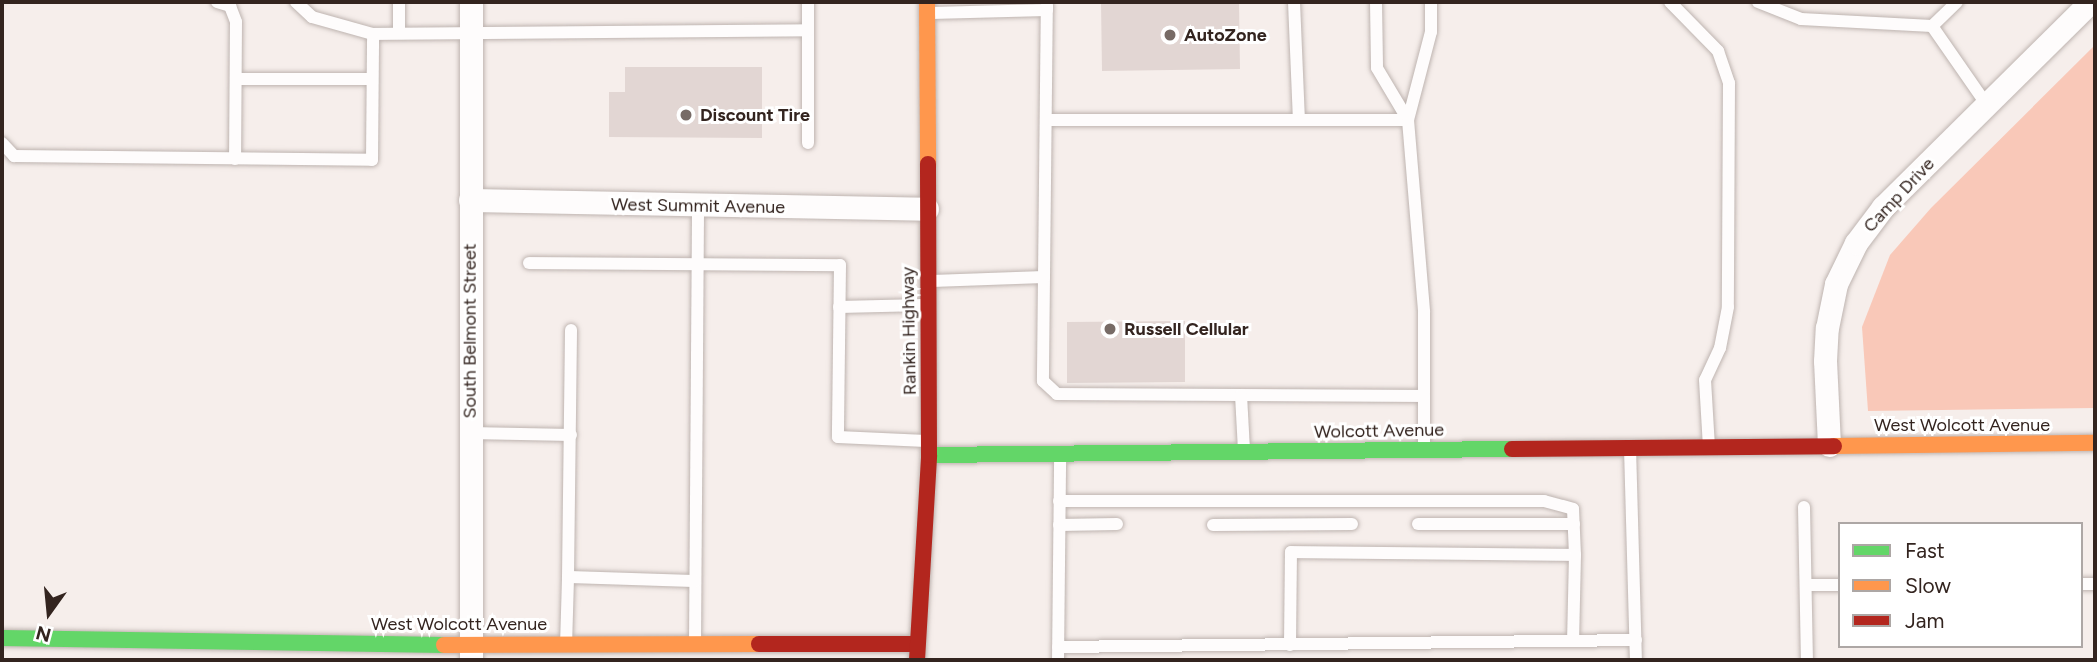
<!DOCTYPE html>
<html>
<head>
<meta charset="utf-8">
<style>
  body { margin:0 }
  #map { position:relative; width:2097px; height:662px; overflow:hidden; background:#f6eeeb; font-family:Figtree,sans-serif }
  div>[style] { position:absolute }
  [style*='--x'] { left:calc(var(--x)*1px); top:calc(var(--y)*1px); width:calc(var(--w)*1px); rotate:calc(var(--a)*1deg) }
  .green>* { inset:0; background:#f9c8b8 }
  .building>* { inset:0; background:#e2d6d3 }
  .roads { filter:drop-shadow(0 0 2px #beb4b0) drop-shadow(0 0 2px #beb4b0) }
  .lane>* { height:12px; margin:-6px; padding:0 6px; transform-origin:6px; border-radius:6px; background:#fefcfc }
  .street>* { height:23px; margin:-11.5px; padding:0 11.5px; transform-origin:11.5px; border-radius:11.5px; background:#fefcfc }
  .fast>* { height:16px; margin:-8px; padding:0 8px; transform-origin:8px; border-radius:8px; background:#63d668 }
  .slow>* { height:16px; margin:-8px; padding:0 8px; transform-origin:8px; border-radius:8px; background:#ff974d }
  .jam>* { height:16px; margin:-8px; padding:0 8px; transform-origin:8px; border-radius:8px; background:#b3261e }
  .dots>* { width:19px; height:19px; translate:-50% -50%; box-sizing:border-box; border:4px solid #fff; border-radius:50% }
  span { translate:-50% -50%; white-space:nowrap; text-align:center; line-height:1.15; -webkit-text-stroke:6px #fff; paint-order:stroke }
  .poi-label { font-size:18px; color:#33241f; font-weight:700 }
  .left { translate:0 -50%; text-align:left }
  .street-label { font-size:18px; color:#33241f }
  .frame { position:absolute; inset:0; border:4px solid #33241f; pointer-events:none }
  .legend { position:absolute; left:1838px; top:522px; width:245px; height:126px; box-sizing:border-box; background:#fff; border:2px solid #ada7a5; margin:0; padding:9px 12px; list-style:none; font-size:21px; color:#33241f }
  .legend li { display:flex; align-items:center; gap:14px; height:35px }
  .legend b { width:35px; border:2px solid #ada7a5 }
  .north { position:absolute; left:14px; top:578px; width:70px; height:70px; -webkit-text-stroke:5px #fff; paint-order:stroke; rotate:195deg; font-size:19px; font-weight:700; line-height:28px; text-align:center; color:#33241f }
  .north::after { content:''; display:block; margin:auto; width:24px; height:32px; background:#33241f; clip-path:polygon(50% 0,100% 100%,50% 72%,0 100%) }
</style>
</head>
<body>
<div id="map">
  <div class="green">
    <i style="clip-path:polygon(2095px 45px,2095px 408px,1868px 411px,1862px 327px,1890px 255px,1931px 208px)"></i>
  </div>
  <div class="building">
    <i style="clip-path:polygon(1101px 2px,1239px 2px,1240px 69px,1102px 71px)"></i>
    <i style="clip-path:polygon(625px 67px,762px 67px,762px 138px,609px 137px,609px 92px,625px 92px)"></i>
    <i style="clip-path:polygon(1185px 321px,1185px 382px,1067px 383px,1067px 322px)"></i>
  </div>
  <div class="roads">
    <div class="lane">
      <i style="--x:217;--y:2;--w:14;--a:17"></i>
      <i style="--x:230;--y:6;--w:17;--a:69"></i>
      <i style="--x:236;--y:22;--w:137;--a:90.4"></i>
      <i style="--x:296;--y:2;--w:22;--a:43"></i>
      <i style="--x:312;--y:17;--w:63;--a:15.6"></i>
      <i style="--x:399;--y:2;--w:31;--a:90"></i>
      <i style="--x:1294;--y:2;--w:118;--a:87.6"></i>
      <i style="--x:1376;--y:2;--w:66;--a:89.1"></i>
      <i style="--x:1377;--y:68;--w:61;--a:59.2"></i>
      <i style="--x:1670;--y:2;--w:69;--a:45.6"></i>
      <i style="--x:1718;--y:51;--w:34;--a:71"></i>
      <i style="--x:1729;--y:83;--w:224;--a:90.3"></i>
      <i style="--x:1728;--y:307;--w:42;--a:101"></i>
      <i style="--x:1720;--y:348;--w:35;--a:115"></i>
      <i style="--x:1705;--y:380;--w:67;--a:86.6"></i>
      <i style="--x:1758;--y:2;--w:46;--a:21.6"></i>
      <i style="--x:1801;--y:19;--w:131;--a:3.1"></i>
      <i style="--x:1957;--y:2;--w:35;--a:136"></i>
      <i style="--x:1932;--y:26;--w:96;--a:55.2"></i>
      <i style="--x:931;--y:13;--w:116;--a:-1.5"></i>
      <i style="--x:1047;--y:10;--w:5;--a:-90"></i>
      <i style="--x:808;--y:30;--w:113;--a:90"></i>
      <i style="--x:236;--y:79;--w:136;--a:0"></i>
      <i style="--x:1046;--y:120;--w:362;--a:0"></i>
      <i style="--x:1408;--y:120;--w:193;--a:85.2"></i>
      <i style="--x:1424;--y:312;--w:138;--a:90"></i>
      <i style="--x:1408;--y:120;--w:91;--a:-75.4"></i>
      <i style="--x:1431;--y:32;--w:30;--a:-90"></i>
      <i style="--x:2;--y:143;--w:18;--a:47"></i>
      <i style="--x:14;--y:156;--w:358;--a:0.6"></i>
      <i style="--x:372;--y:160;--w:126;--a:-89.5"></i>
      <i style="--x:373;--y:34;--w:435;--a:-0.5"></i>
      <i style="--x:808;--y:30;--w:28;--a:-90"></i>
      <i style="--x:529;--y:263;--w:311;--a:0.4"></i>
      <i style="--x:840;--y:265;--w:172;--a:90.7"></i>
      <i style="--x:838;--y:437;--w:88;--a:2.6"></i>
      <i style="--x:1044;--y:277;--w:104;--a:90.6"></i>
      <i style="--x:1043;--y:381;--w:19;--a:43"></i>
      <i style="--x:1057;--y:394;--w:367;--a:0.3"></i>
      <i style="--x:932;--y:281;--w:112;--a:-2"></i>
      <i style="--x:1044;--y:277;--w:267;--a:-89.4"></i>
      <i style="--x:839;--y:307;--w:85;--a:-1.3"></i>
      <i style="--x:1241;--y:395;--w:56;--a:86.9"></i>
      <i style="--x:470;--y:433;--w:101;--a:1.1"></i>
      <i style="--x:1630;--y:448;--w:212;--a:88.4"></i>
      <i style="--x:1059;--y:501;--w:485;--a:0"></i>
      <i style="--x:1544;--y:501;--w:30;--a:15"></i>
      <i style="--x:1573;--y:509;--w:46;--a:87.5"></i>
      <i style="--x:1804;--y:507;--w:153;--a:88.9"></i>
      <i style="--x:1418;--y:524;--w:156;--a:0"></i>
      <i style="--x:1059;--y:525;--w:58;--a:-1"></i>
      <i style="--x:1213;--y:525;--w:139;--a:-0.4"></i>
      <i style="--x:568;--y:577;--w:247;--a:-89.3"></i>
      <i style="--x:2081;--y:584;--w:14;--a:0"></i>
      <i style="--x:1806;--y:585;--w:34;--a:0"></i>
      <i style="--x:695;--y:643;--w:436;--a:-89.6"></i>
      <i style="--x:1290;--y:645;--w:93;--a:-89.4"></i>
      <i style="--x:1291;--y:552;--w:284;--a:0.6"></i>
      <i style="--x:1575;--y:555;--w:86;--a:91.3"></i>
      <i style="--x:566;--y:646;--w:69;--a:-88.3"></i>
      <i style="--x:568;--y:577;--w:127;--a:1.8"></i>
      <i style="--x:1058;--y:647;--w:578;--a:-0.69"></i>
      <i style="--x:1058;--y:660;--w:206;--a:-89.4"></i>
    </div>
    <div class="street">
      <i style="--x:470;--y:200;--w:457;--a:1.1"></i>
      <i style="--x:1829;--y:445;--w:84;--a:-92.7"></i>
      <i style="--x:1825;--y:361;--w:33;--a:-87"></i>
      <i style="--x:1827;--y:328;--w:45;--a:-78.4"></i>
      <i style="--x:1836;--y:284;--w:46;--a:-64"></i>
      <i style="--x:1856;--y:243;--w:45;--a:-53.1"></i>
      <i style="--x:1883;--y:207;--w:291;--a:-44.7"></i>
      <i style="--x:471;--y:660;--w:658;--a:-90"></i>
    </div>
    <div class="fast">
      <i style="--x:929;--y:455;--w:583;--a:-0.59"></i>
      <i style="--x:2;--y:638;--w:442;--a:0.9"></i>
    </div>
    <div class="slow">
      <i style="--x:927;--y:2;--w:162;--a:89.6"></i>
      <i style="--x:1834;--y:446;--w:261;--a:-0.7"></i>
      <i style="--x:444;--y:645;--w:315;--a:-0.2"></i>
    </div>
    <div class="jam">
      <i style="--x:1512;--y:449;--w:322;--a:-0.5"></i>
      <i style="--x:759;--y:644;--w:158;--a:0"></i>
      <i style="--x:917;--y:660;--w:205;--a:-86.6"></i>
      <i style="--x:929;--y:455;--w:291;--a:-90.2"></i>
    </div>
  </div>
  <div class="dots">
    <i style="left:1170px;top:35px;background:#776b66"></i>
    <i style="left:686px;top:115px;background:#776b66"></i>
    <i style="left:1110px;top:329px;background:#776b66"></i>
  </div>
  <div class="poi-label">
    <span class="left" style="left:1184px;top:35px">AutoZone</span>
    <span class="left" style="left:700px;top:115px">Discount Tire</span>
    <span class="left" style="left:1124px;top:329px">Russell Cellular</span>
  </div>
  <div class="street-label">
    <span style="left:1899px;top:195px;rotate:-47deg">Camp Drive</span>
    <span style="left:698px;top:206px;rotate:1deg">West Summit Avenue</span>
    <span style="left:470px;top:331px;rotate:-90deg">South Belmont Street</span>
    <span style="left:909px;top:331px;rotate:-91deg">Rankin Highway</span>
    <span style="left:1962px;top:425px">West Wolcott Avenue</span>
    <span style="left:1379px;top:431px;rotate:-1deg">Wolcott Avenue</span>
    <span style="left:459px;top:624px">West Wolcott Avenue</span>
  </div>
  <div class="frame"></div>
  <ul class="legend">
  <li><b style="height:9px;background:#63d668"></b>Fast</li>
  <li><b style="height:9px;background:#ff974d"></b>Slow</li>
  <li><b style="height:9px;background:#b3261e"></b>Jam</li>
  </ul>
  <div class="north">N</div>
</div>
</body>
</html>
